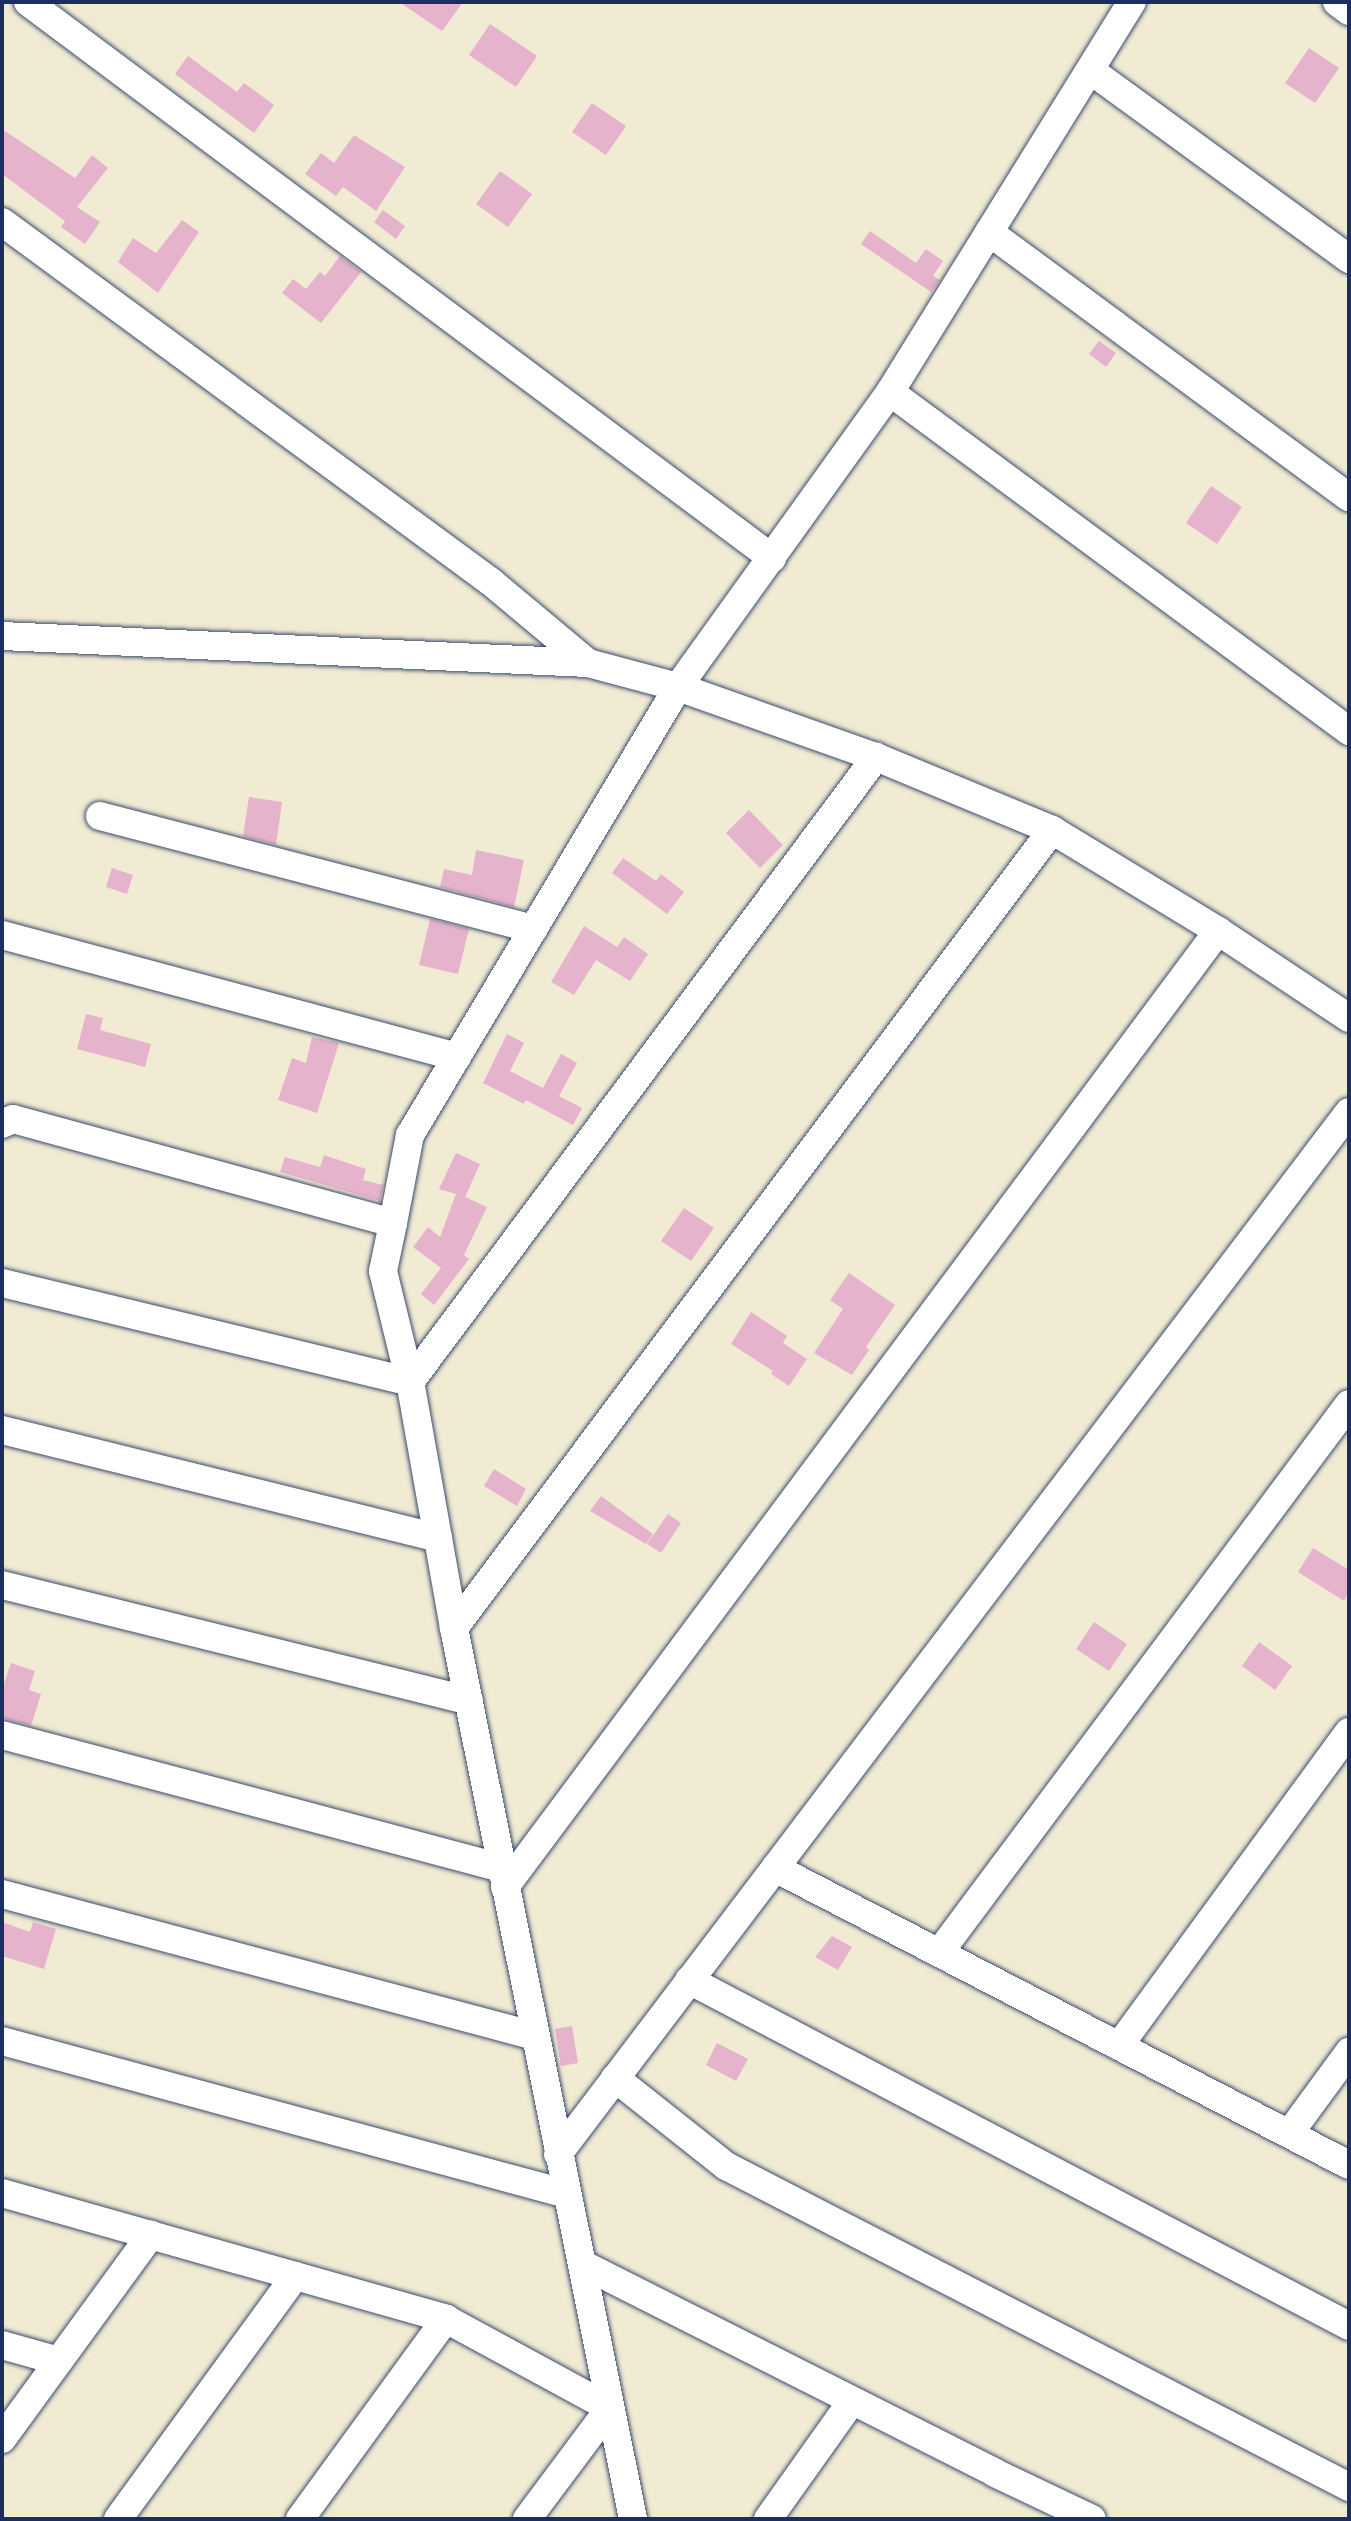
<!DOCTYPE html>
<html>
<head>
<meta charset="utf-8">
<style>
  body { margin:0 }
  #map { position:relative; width:1351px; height:2521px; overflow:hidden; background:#f1ebd3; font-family:Alegreya,serif }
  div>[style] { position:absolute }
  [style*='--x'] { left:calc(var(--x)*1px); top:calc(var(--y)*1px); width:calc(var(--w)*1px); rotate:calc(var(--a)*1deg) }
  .building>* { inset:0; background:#e5b3cc }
  .roads { filter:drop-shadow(0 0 2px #3b4b70) drop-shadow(0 0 2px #3b4b70) }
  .minor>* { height:28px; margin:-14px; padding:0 14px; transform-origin:14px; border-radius:14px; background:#fff }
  span { translate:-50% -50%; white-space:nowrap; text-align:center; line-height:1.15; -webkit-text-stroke:6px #fbf7ec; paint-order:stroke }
  .frame { position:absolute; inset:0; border:4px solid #1b2f5e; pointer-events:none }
</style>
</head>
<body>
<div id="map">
  <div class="building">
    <i style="clip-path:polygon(399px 2px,463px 2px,442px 31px)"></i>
    <i style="clip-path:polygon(490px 24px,537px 56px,516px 87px,469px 55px)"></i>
    <i style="clip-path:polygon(1309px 48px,1339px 68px,1315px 103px,1285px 83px)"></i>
    <i style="clip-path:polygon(188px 56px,237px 92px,244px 83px,274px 105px,254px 133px,175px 74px)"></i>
    <i style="clip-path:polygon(592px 103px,626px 126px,606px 155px,572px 132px)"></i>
    <i style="clip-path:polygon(2px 129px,75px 178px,92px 155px,108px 168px,77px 207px,100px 222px,85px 244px,61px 227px,65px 221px,2px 174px)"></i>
    <i style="clip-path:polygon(354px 135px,405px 167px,376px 211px,343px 187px,336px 196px,305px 174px,321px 153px,334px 163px)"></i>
    <i style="clip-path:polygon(500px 171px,532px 194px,508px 227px,476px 204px)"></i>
    <i style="clip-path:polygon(383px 210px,405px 226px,396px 239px,374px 222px)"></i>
    <i style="clip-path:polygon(182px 220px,199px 232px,158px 293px,118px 262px,133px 238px,156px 253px)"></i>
    <i style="clip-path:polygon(870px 231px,916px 263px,926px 249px,943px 261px,933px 276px,940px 280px,931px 292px,861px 244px)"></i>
    <i style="clip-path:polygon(340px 256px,361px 272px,321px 323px,282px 293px,293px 279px,306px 289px,320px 272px,325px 276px)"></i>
    <i style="clip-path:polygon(1099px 341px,1116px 353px,1106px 367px,1089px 354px)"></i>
    <i style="clip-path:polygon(1211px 486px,1242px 507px,1217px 544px,1186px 523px)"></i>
    <i style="clip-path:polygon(249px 797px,282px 802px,276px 845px,243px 836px)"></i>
    <i style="clip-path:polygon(749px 810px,783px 845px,760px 868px,726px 833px)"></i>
    <i style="clip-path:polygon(476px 850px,524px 860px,514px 907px,440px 887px,444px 869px,472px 875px)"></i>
    <i style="clip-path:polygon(623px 858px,656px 881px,661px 874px,684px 892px,667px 914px,612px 873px)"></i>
    <i style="clip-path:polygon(112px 868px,133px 875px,127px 894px,106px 887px)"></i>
    <i style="clip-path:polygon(430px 919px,469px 929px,458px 974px,419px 965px)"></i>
    <i style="clip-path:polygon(584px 926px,617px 947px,624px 937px,648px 954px,630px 981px,596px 960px,574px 995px,551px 982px)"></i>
    <i style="clip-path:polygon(86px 1014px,103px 1018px,100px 1030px,151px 1044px,145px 1067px,77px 1049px)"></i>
    <i style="clip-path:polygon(507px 1034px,524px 1043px,510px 1071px,543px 1088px,561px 1054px,577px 1063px,559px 1096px,582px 1108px,573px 1125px,526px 1100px,524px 1104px,483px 1083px)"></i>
    <i style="clip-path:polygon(312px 1037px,339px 1043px,317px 1113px,278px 1100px,292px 1058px,306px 1063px)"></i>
    <i style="clip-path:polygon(456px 1153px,480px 1164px,465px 1197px,461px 1195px,487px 1207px,464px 1255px,469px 1259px,434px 1305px,421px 1294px,441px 1268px,413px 1247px,428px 1227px,440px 1237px,456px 1194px,439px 1189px)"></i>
    <i style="clip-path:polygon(324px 1155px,366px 1169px,363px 1180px,383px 1185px,380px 1201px,280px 1172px,285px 1157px,320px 1167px)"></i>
    <i style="clip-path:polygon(684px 1208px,714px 1228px,691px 1261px,661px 1241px)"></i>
    <i style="clip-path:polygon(849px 1273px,895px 1305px,866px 1347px,869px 1350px,852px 1375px,814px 1353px,843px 1309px,830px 1300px)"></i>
    <i style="clip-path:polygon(751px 1312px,787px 1336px,783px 1343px,807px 1359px,789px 1386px,771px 1374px,773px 1371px,731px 1344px)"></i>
    <i style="clip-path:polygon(494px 1469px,526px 1489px,517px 1506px,484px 1486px)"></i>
    <i style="clip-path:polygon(601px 1496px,653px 1534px,646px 1544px,590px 1511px)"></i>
    <i style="clip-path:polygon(668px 1514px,681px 1523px,661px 1553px,647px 1544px)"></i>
    <i style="clip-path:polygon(1313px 1548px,1349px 1570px,1349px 1592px,1344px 1601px,1298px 1572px)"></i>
    <i style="clip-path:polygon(1094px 1622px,1127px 1644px,1109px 1671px,1076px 1649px)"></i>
    <i style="clip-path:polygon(1259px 1642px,1292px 1666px,1275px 1690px,1242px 1666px)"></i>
    <i style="clip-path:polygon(11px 1663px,35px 1671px,29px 1690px,41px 1694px,31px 1726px,2px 1718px,2px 1690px)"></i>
    <i style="clip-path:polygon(2px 1922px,30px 1932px,33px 1922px,56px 1929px,44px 1969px,2px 1956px)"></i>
    <i style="clip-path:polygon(832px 1936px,852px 1947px,838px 1970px,815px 1957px)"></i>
    <i style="clip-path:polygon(572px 2026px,578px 2063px,561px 2066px,555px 2029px)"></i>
    <i style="clip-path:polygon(717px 2043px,748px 2059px,736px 2081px,706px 2065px)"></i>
  </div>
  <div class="roads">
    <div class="minor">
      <i style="--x:28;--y:2;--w:929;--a:36.77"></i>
      <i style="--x:1337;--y:2;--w:15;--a:37"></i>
      <i style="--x:1090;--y:70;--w:321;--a:36.1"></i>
      <i style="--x:2;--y:222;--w:607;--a:36.36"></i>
      <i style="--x:491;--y:582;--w:126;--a:39.9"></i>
      <i style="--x:989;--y:232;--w:447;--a:36.4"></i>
      <i style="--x:890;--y:392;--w:571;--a:36.45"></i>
      <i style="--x:2;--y:636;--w:587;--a:2.64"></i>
      <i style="--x:588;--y:663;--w:93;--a:14.9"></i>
      <i style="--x:678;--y:687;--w:210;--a:19.5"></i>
      <i style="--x:876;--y:757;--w:191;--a:22.5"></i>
      <i style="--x:1052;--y:830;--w:194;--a:31.3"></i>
      <i style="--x:1218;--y:931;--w:157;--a:33.6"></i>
      <i style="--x:100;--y:816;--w:448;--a:14.6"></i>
      <i style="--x:2;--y:935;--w:471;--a:15"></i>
      <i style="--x:2;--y:1124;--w:12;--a:-24"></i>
      <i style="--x:13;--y:1119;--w:394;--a:15.3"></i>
      <i style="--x:2;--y:1283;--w:420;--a:13.6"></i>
      <i style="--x:410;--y:1382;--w:780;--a:-53.29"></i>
      <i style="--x:2;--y:1430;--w:449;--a:13.9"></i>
      <i style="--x:2;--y:1585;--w:481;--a:13.9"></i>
      <i style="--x:454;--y:1628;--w:997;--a:-53.15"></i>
      <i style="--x:2;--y:1735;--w:517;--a:14.9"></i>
      <i style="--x:775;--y:1868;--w:646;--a:27.36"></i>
      <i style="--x:505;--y:1887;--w:1193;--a:-53.28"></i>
      <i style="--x:2;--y:1894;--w:552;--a:14.92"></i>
      <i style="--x:939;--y:1953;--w:685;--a:-53.25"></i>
      <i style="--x:689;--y:1980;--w:745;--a:27.67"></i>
      <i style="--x:2;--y:2041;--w:585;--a:15.15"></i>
      <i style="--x:1119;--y:2046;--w:389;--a:-53.8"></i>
      <i style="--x:615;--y:2078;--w:142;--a:38.4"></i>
      <i style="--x:726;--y:2166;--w:701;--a:27.26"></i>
      <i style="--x:1289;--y:2134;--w:102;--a:-53.8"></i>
      <i style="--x:558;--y:2154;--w:1308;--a:-52.8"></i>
      <i style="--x:2;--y:2193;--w:462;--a:15.8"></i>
      <i style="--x:446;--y:2319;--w:187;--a:28.5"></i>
      <i style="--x:610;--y:2408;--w:139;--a:126.8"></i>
      <i style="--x:584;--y:2265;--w:461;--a:26.8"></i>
      <i style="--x:995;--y:2473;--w:107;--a:25.4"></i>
      <i style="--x:2;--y:2345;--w:59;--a:15.7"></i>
      <i style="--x:2;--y:2439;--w:253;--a:-53.9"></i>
      <i style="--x:118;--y:2519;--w:301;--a:-53.9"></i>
      <i style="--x:300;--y:2519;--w:248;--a:-53.9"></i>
      <i style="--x:633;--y:2519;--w:909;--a:-101.36"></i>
      <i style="--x:454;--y:1628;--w:250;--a:-100.1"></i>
      <i style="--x:410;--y:1382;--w:114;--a:-103.7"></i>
      <i style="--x:383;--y:1271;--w:49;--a:-78.2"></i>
      <i style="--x:393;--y:1223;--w:90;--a:-79.1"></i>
      <i style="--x:410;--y:1135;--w:522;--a:-59.11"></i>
      <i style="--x:678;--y:687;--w:363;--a:-54.3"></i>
      <i style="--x:890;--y:392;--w:459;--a:-58.2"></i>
      <i style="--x:768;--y:2519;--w:145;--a:-54.6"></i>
    </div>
  </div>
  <div class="frame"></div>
</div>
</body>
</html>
